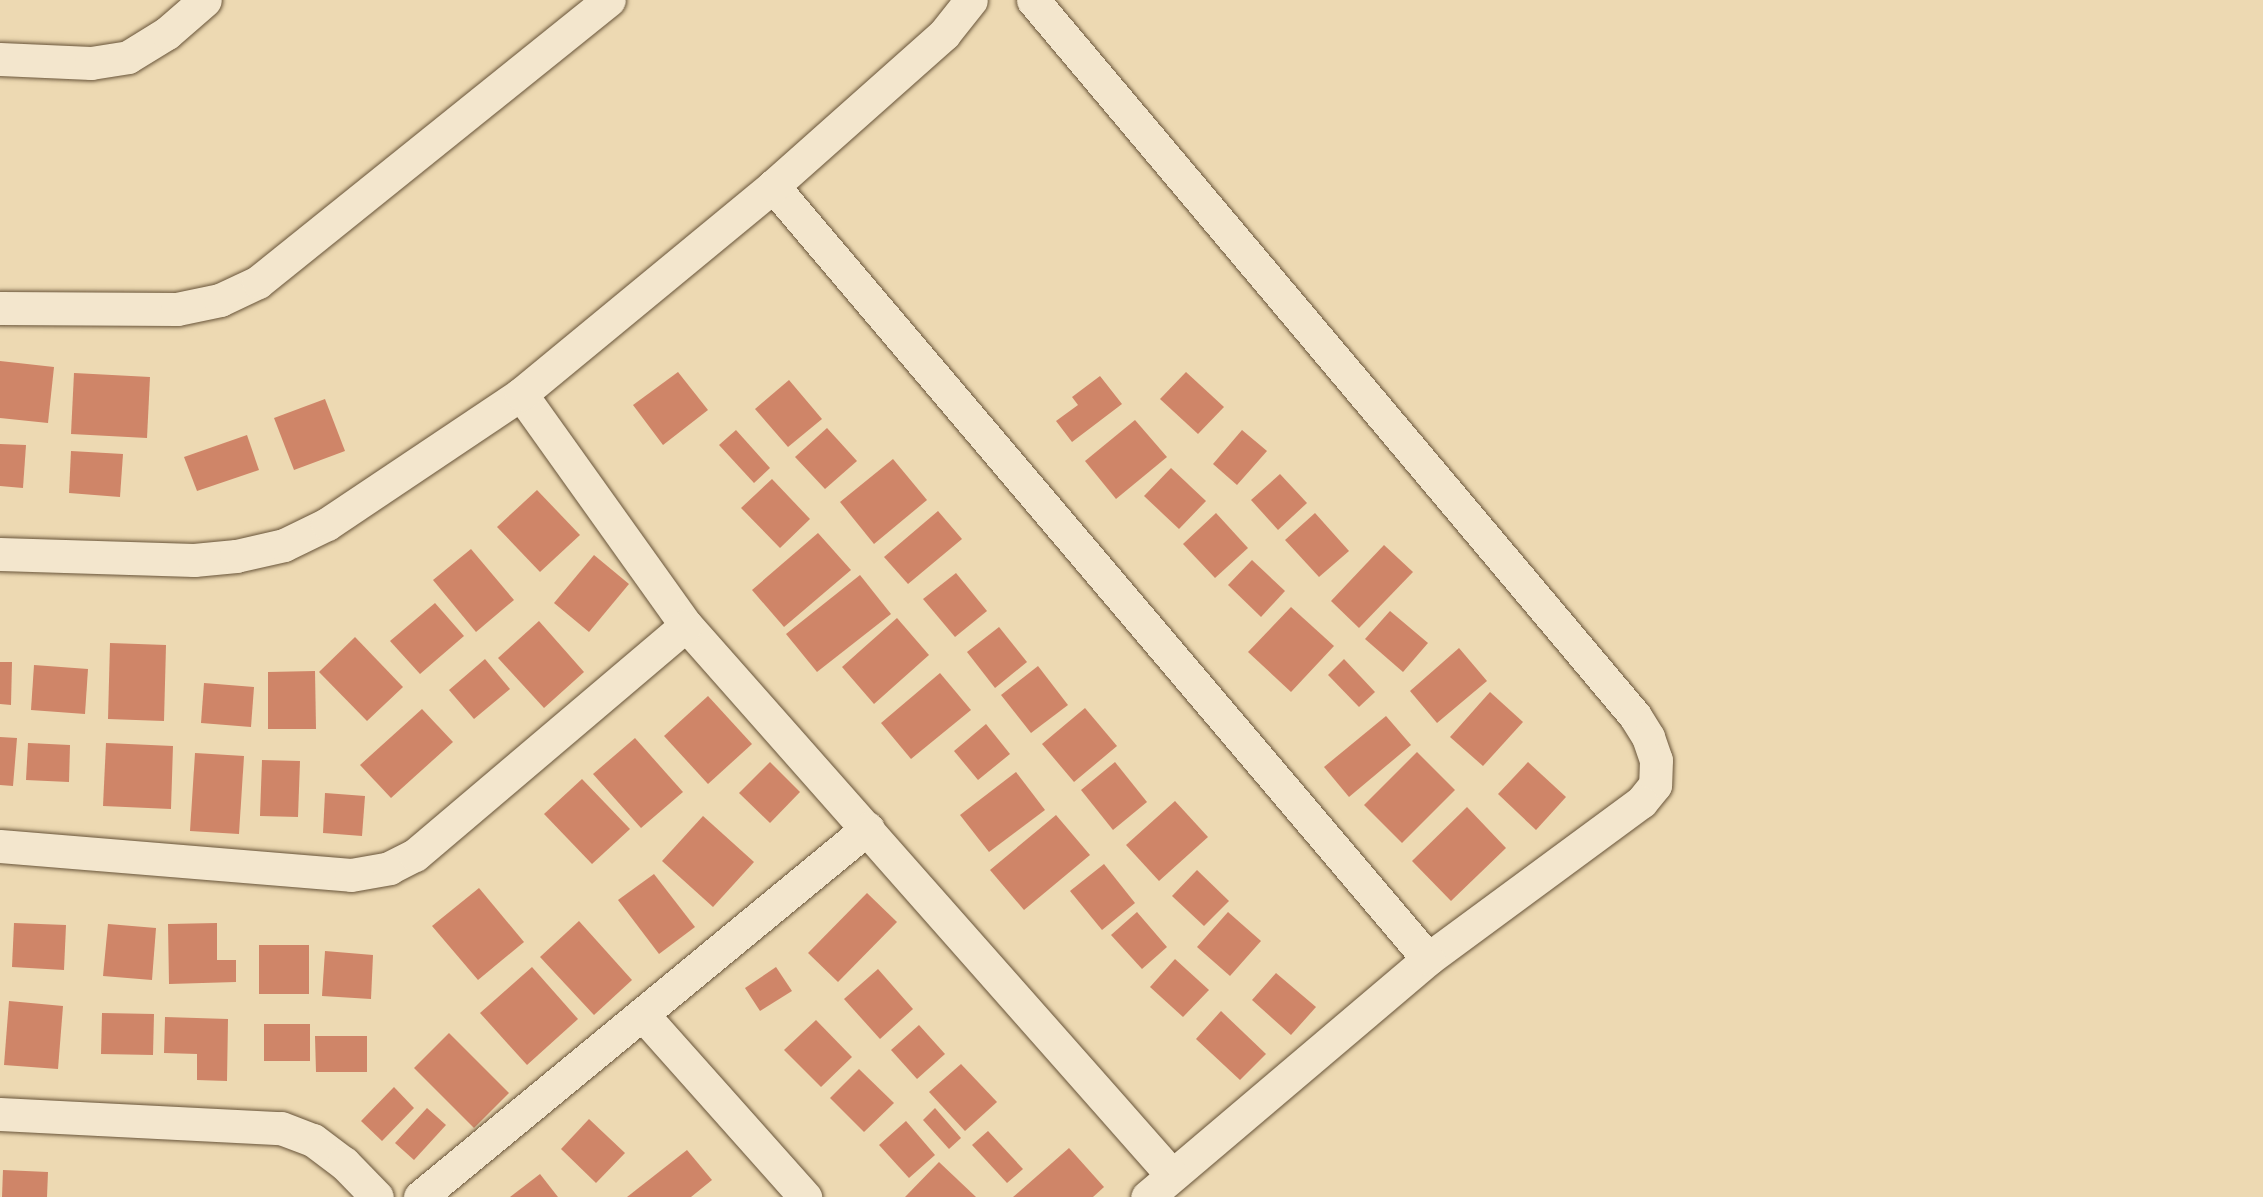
<!DOCTYPE html>
<html>
<head>
<meta charset="utf-8">
<style>
  body { margin:0 }
  #map { position:relative; width:2263px; height:1197px; overflow:hidden; background:#edd9b2; font-family:"Gentium Book Plus",serif }
  div>[style] { position:absolute }
  [style*='--x'] { left:calc(var(--x)*1px); top:calc(var(--y)*1px); width:calc(var(--w)*1px); rotate:calc(var(--a)*1deg) }
  .building>* { inset:0; background:#cf8568 }
  .roads { filter:drop-shadow(0 0 2px #685439) drop-shadow(0 0 2px #685439) }
  .street>* { height:33px; margin:-16.5px; padding:0 16.5px; transform-origin:16.5px; border-radius:16.5px; background:#f3e6cd }
  span { translate:-50% -50%; white-space:nowrap; text-align:center; line-height:1.15; -webkit-text-stroke:6px #f3e6cd; paint-order:stroke }
</style>
</head>
<body>
<div id="map">
  <div class="building">
    <i style="clip-path:polygon(0 361px,54px 367px,48px 423px,0 418px)"></i>
    <i style="clip-path:polygon(678px 372px,708px 410px,663px 445px,633px 405px)"></i>
    <i style="clip-path:polygon(1186px 372px,1224px 407px,1198px 434px,1160px 399px)"></i>
    <i style="clip-path:polygon(74px 373px,150px 377px,147px 438px,71px 434px)"></i>
    <i style="clip-path:polygon(1100px 376px,1122px 404px,1072px 442px,1056px 421px,1078px 405px,1072px 397px)"></i>
    <i style="clip-path:polygon(789px 380px,822px 419px,788px 447px,755px 409px)"></i>
    <i style="clip-path:polygon(325px 399px,345px 451px,294px 470px,274px 418px)"></i>
    <i style="clip-path:polygon(1135px 420px,1167px 457px,1116px 499px,1085px 461px)"></i>
    <i style="clip-path:polygon(827px 428px,857px 461px,825px 489px,795px 457px)"></i>
    <i style="clip-path:polygon(736px 430px,770px 468px,754px 483px,719px 445px)"></i>
    <i style="clip-path:polygon(1242px 430px,1267px 451px,1237px 485px,1213px 464px)"></i>
    <i style="clip-path:polygon(247px 435px,259px 470px,197px 491px,184px 457px)"></i>
    <i style="clip-path:polygon(0 444px,26px 445px,23px 488px,0 486px)"></i>
    <i style="clip-path:polygon(71px 451px,123px 454px,120px 497px,69px 493px)"></i>
    <i style="clip-path:polygon(893px 459px,927px 500px,874px 544px,840px 502px)"></i>
    <i style="clip-path:polygon(1171px 468px,1206px 501px,1179px 529px,1144px 496px)"></i>
    <i style="clip-path:polygon(1280px 474px,1307px 503px,1278px 530px,1251px 500px)"></i>
    <i style="clip-path:polygon(772px 479px,810px 519px,780px 548px,741px 508px)"></i>
    <i style="clip-path:polygon(537px 490px,580px 535px,540px 572px,497px 527px)"></i>
    <i style="clip-path:polygon(938px 511px,962px 539px,908px 584px,884px 557px)"></i>
    <i style="clip-path:polygon(1216px 513px,1248px 548px,1215px 578px,1183px 544px)"></i>
    <i style="clip-path:polygon(1315px 513px,1349px 551px,1319px 577px,1285px 540px)"></i>
    <i style="clip-path:polygon(818px 533px,851px 570px,784px 627px,752px 590px)"></i>
    <i style="clip-path:polygon(1384px 545px,1413px 572px,1359px 628px,1331px 601px)"></i>
    <i style="clip-path:polygon(471px 549px,514px 600px,476px 632px,433px 580px)"></i>
    <i style="clip-path:polygon(594px 555px,629px 584px,589px 632px,554px 603px)"></i>
    <i style="clip-path:polygon(1252px 560px,1285px 591px,1261px 617px,1228px 585px)"></i>
    <i style="clip-path:polygon(956px 573px,987px 611px,955px 637px,923px 599px)"></i>
    <i style="clip-path:polygon(860px 575px,891px 614px,817px 672px,786px 634px)"></i>
    <i style="clip-path:polygon(435px 603px,464px 636px,420px 674px,390px 641px)"></i>
    <i style="clip-path:polygon(1291px 607px,1334px 646px,1291px 692px,1248px 652px)"></i>
    <i style="clip-path:polygon(1390px 611px,1428px 643px,1403px 672px,1365px 639px)"></i>
    <i style="clip-path:polygon(897px 618px,929px 655px,874px 704px,842px 667px)"></i>
    <i style="clip-path:polygon(539px 621px,584px 672px,544px 708px,498px 658px)"></i>
    <i style="clip-path:polygon(999px 627px,1027px 662px,995px 688px,967px 652px)"></i>
    <i style="clip-path:polygon(355px 637px,403px 687px,367px 721px,319px 672px)"></i>
    <i style="clip-path:polygon(110px 643px,166px 645px,164px 721px,108px 719px)"></i>
    <i style="clip-path:polygon(1459px 648px,1487px 681px,1437px 723px,1410px 691px)"></i>
    <i style="clip-path:polygon(485px 659px,510px 689px,474px 719px,449px 690px)"></i>
    <i style="clip-path:polygon(1344px 659px,1375px 692px,1359px 707px,1328px 675px)"></i>
    <i style="clip-path:polygon(0 662px,12px 662px,11px 705px,0 704px)"></i>
    <i style="clip-path:polygon(34px 665px,88px 669px,85px 714px,31px 710px)"></i>
    <i style="clip-path:polygon(1038px 666px,1068px 705px,1031px 733px,1001px 695px)"></i>
    <i style="clip-path:polygon(315px 671px,316px 729px,268px 729px,268px 672px)"></i>
    <i style="clip-path:polygon(940px 673px,971px 710px,911px 759px,881px 723px)"></i>
    <i style="clip-path:polygon(204px 683px,254px 687px,251px 727px,201px 723px)"></i>
    <i style="clip-path:polygon(1490px 692px,1523px 722px,1483px 766px,1450px 737px)"></i>
    <i style="clip-path:polygon(708px 696px,752px 744px,708px 784px,664px 736px)"></i>
    <i style="clip-path:polygon(1085px 708px,1117px 746px,1074px 782px,1042px 744px)"></i>
    <i style="clip-path:polygon(422px 709px,453px 742px,391px 798px,360px 765px)"></i>
    <i style="clip-path:polygon(1386px 716px,1411px 745px,1349px 797px,1324px 767px)"></i>
    <i style="clip-path:polygon(986px 724px,1010px 754px,978px 780px,954px 751px)"></i>
    <i style="clip-path:polygon(0 737px,17px 738px,13px 786px,0 785px)"></i>
    <i style="clip-path:polygon(635px 738px,683px 792px,641px 828px,593px 774px)"></i>
    <i style="clip-path:polygon(28px 743px,70px 745px,69px 782px,26px 780px)"></i>
    <i style="clip-path:polygon(106px 743px,173px 746px,171px 809px,103px 806px)"></i>
    <i style="clip-path:polygon(1417px 752px,1455px 790px,1402px 843px,1364px 805px)"></i>
    <i style="clip-path:polygon(195px 753px,244px 756px,239px 834px,190px 831px)"></i>
    <i style="clip-path:polygon(262px 760px,300px 761px,298px 817px,260px 816px)"></i>
    <i style="clip-path:polygon(770px 762px,800px 792px,770px 823px,739px 793px)"></i>
    <i style="clip-path:polygon(1115px 762px,1147px 802px,1113px 830px,1081px 790px)"></i>
    <i style="clip-path:polygon(1528px 762px,1566px 797px,1536px 830px,1498px 794px)"></i>
    <i style="clip-path:polygon(1016px 772px,1045px 810px,989px 852px,960px 815px)"></i>
    <i style="clip-path:polygon(582px 779px,630px 829px,592px 864px,544px 814px)"></i>
    <i style="clip-path:polygon(325px 793px,365px 796px,362px 836px,323px 833px)"></i>
    <i style="clip-path:polygon(1175px 801px,1208px 837px,1159px 881px,1126px 845px)"></i>
    <i style="clip-path:polygon(1467px 807px,1506px 848px,1451px 901px,1412px 861px)"></i>
    <i style="clip-path:polygon(1056px 815px,1090px 855px,1024px 910px,990px 870px)"></i>
    <i style="clip-path:polygon(703px 816px,754px 862px,713px 907px,662px 861px)"></i>
    <i style="clip-path:polygon(1104px 864px,1135px 903px,1102px 930px,1070px 891px)"></i>
    <i style="clip-path:polygon(1197px 870px,1229px 901px,1204px 926px,1172px 896px)"></i>
    <i style="clip-path:polygon(654px 874px,695px 927px,659px 954px,618px 900px)"></i>
    <i style="clip-path:polygon(479px 888px,524px 942px,478px 980px,432px 926px)"></i>
    <i style="clip-path:polygon(867px 893px,897px 922px,838px 982px,808px 953px)"></i>
    <i style="clip-path:polygon(1137px 912px,1167px 947px,1142px 969px,1111px 935px)"></i>
    <i style="clip-path:polygon(1228px 912px,1261px 941px,1230px 976px,1197px 947px)"></i>
    <i style="clip-path:polygon(579px 921px,632px 980px,594px 1015px,540px 957px)"></i>
    <i style="clip-path:polygon(14px 923px,66px 925px,64px 970px,12px 967px)"></i>
    <i style="clip-path:polygon(217px 923px,217px 960px,236px 960px,236px 982px,169px 984px,168px 924px)"></i>
    <i style="clip-path:polygon(108px 924px,156px 928px,152px 980px,103px 976px)"></i>
    <i style="clip-path:polygon(259px 945px,309px 945px,309px 994px,259px 994px)"></i>
    <i style="clip-path:polygon(325px 951px,373px 955px,371px 999px,322px 996px)"></i>
    <i style="clip-path:polygon(1175px 959px,1209px 990px,1183px 1017px,1150px 987px)"></i>
    <i style="clip-path:polygon(532px 967px,578px 1019px,527px 1065px,480px 1013px)"></i>
    <i style="clip-path:polygon(776px 967px,792px 991px,760px 1011px,745px 988px)"></i>
    <i style="clip-path:polygon(878px 969px,913px 1009px,880px 1039px,844px 999px)"></i>
    <i style="clip-path:polygon(1276px 973px,1316px 1007px,1291px 1035px,1252px 1000px)"></i>
    <i style="clip-path:polygon(9px 1001px,63px 1006px,58px 1069px,4px 1065px)"></i>
    <i style="clip-path:polygon(1221px 1011px,1266px 1054px,1240px 1080px,1196px 1039px)"></i>
    <i style="clip-path:polygon(102px 1013px,154px 1014px,153px 1055px,101px 1054px)"></i>
    <i style="clip-path:polygon(165px 1017px,228px 1019px,227px 1081px,197px 1080px,197px 1054px,164px 1053px)"></i>
    <i style="clip-path:polygon(816px 1020px,852px 1057px,821px 1087px,784px 1050px)"></i>
    <i style="clip-path:polygon(264px 1024px,310px 1024px,310px 1061px,264px 1061px)"></i>
    <i style="clip-path:polygon(919px 1025px,945px 1054px,917px 1079px,891px 1050px)"></i>
    <i style="clip-path:polygon(449px 1033px,509px 1093px,474px 1128px,414px 1068px)"></i>
    <i style="clip-path:polygon(315px 1036px,367px 1036px,367px 1072px,316px 1072px)"></i>
    <i style="clip-path:polygon(961px 1064px,997px 1102px,965px 1131px,929px 1092px)"></i>
    <i style="clip-path:polygon(859px 1069px,894px 1103px,864px 1132px,830px 1098px)"></i>
    <i style="clip-path:polygon(394px 1087px,414px 1108px,382px 1141px,361px 1121px)"></i>
    <i style="clip-path:polygon(427px 1108px,446px 1125px,414px 1160px,395px 1143px)"></i>
    <i style="clip-path:polygon(935px 1108px,961px 1138px,949px 1149px,923px 1120px)"></i>
    <i style="clip-path:polygon(589px 1119px,625px 1153px,596px 1183px,561px 1149px)"></i>
    <i style="clip-path:polygon(906px 1121px,935px 1155px,909px 1178px,879px 1145px)"></i>
    <i style="clip-path:polygon(988px 1131px,1023px 1169px,1007px 1183px,972px 1145px)"></i>
    <i style="clip-path:polygon(1069px 1148px,1104px 1187px,1093px 1197px,1013px 1197px)"></i>
    <i style="clip-path:polygon(687px 1150px,712px 1180px,691px 1197px,627px 1197px)"></i>
    <i style="clip-path:polygon(939px 1162px,976px 1197px,905px 1197px)"></i>
    <i style="clip-path:polygon(3px 1170px,48px 1172px,47px 1197px,2px 1197px)"></i>
    <i style="clip-path:polygon(540px 1174px,558px 1197px,510px 1197px)"></i>
  </div>
  <div class="roads">
    <div class="street">
      <i style="--x:1033;--y:0;--w:935;--a:49.94"></i>
      <i style="--x:1635;--y:716;--w:25;--a:58"></i>
      <i style="--x:1648;--y:737;--w:24;--a:71"></i>
      <i style="--x:1656;--y:760;--w:25;--a:92"></i>
      <i style="--x:1655;--y:785;--w:22;--a:129"></i>
      <i style="--x:1641;--y:802;--w:265;--a:143.6"></i>
      <i style="--x:1428;--y:959;--w:368;--a:139.7"></i>
      <i style="--x:0;--y:59;--w:91;--a:2.5"></i>
      <i style="--x:91;--y:63;--w:37;--a:-9"></i>
      <i style="--x:128;--y:57;--w:46;--a:-31.6"></i>
      <i style="--x:167;--y:33;--w:50;--a:-41"></i>
      <i style="--x:773;--y:186;--w:1013;--a:49.72"></i>
      <i style="--x:0;--y:308;--w:177;--a:0.3"></i>
      <i style="--x:177;--y:309;--w:44;--a:-11.8"></i>
      <i style="--x:220;--y:300;--w:42;--a:-25.3"></i>
      <i style="--x:258;--y:282;--w:450;--a:-38.8"></i>
      <i style="--x:521;--y:394;--w:284;--a:54.5"></i>
      <i style="--x:686;--y:625;--w:734;--a:48.54"></i>
      <i style="--x:0;--y:554;--w:194;--a:1.8"></i>
      <i style="--x:194;--y:560;--w:42;--a:-5.4"></i>
      <i style="--x:236;--y:556;--w:49;--a:-12.9"></i>
      <i style="--x:284;--y:545;--w:48;--a:-26"></i>
      <i style="--x:327;--y:524;--w:234;--a:-33.8"></i>
      <i style="--x:521;--y:394;--w:327;--a:-39.5"></i>
      <i style="--x:773;--y:186;--w:229;--a:-41.6"></i>
      <i style="--x:944;--y:34;--w:43;--a:-51.5"></i>
      <i style="--x:0;--y:846;--w:352;--a:4.7"></i>
      <i style="--x:351;--y:875;--w:39;--a:-10"></i>
      <i style="--x:389;--y:868;--w:29;--a:-27"></i>
      <i style="--x:415;--y:855;--w:355;--a:-40.3"></i>
      <i style="--x:643;--y:1015;--w:244;--a:48.3"></i>
      <i style="--x:0;--y:1114;--w:281;--a:2.9"></i>
      <i style="--x:281;--y:1128;--w:34;--a:21"></i>
      <i style="--x:313;--y:1140;--w:39;--a:37"></i>
      <i style="--x:344;--y:1163;--w:47;--a:45.9"></i>
      <i style="--x:420;--y:1197;--w:580;--a:-39.48"></i>
    </div>
  </div>
</div>
</body>
</html>
